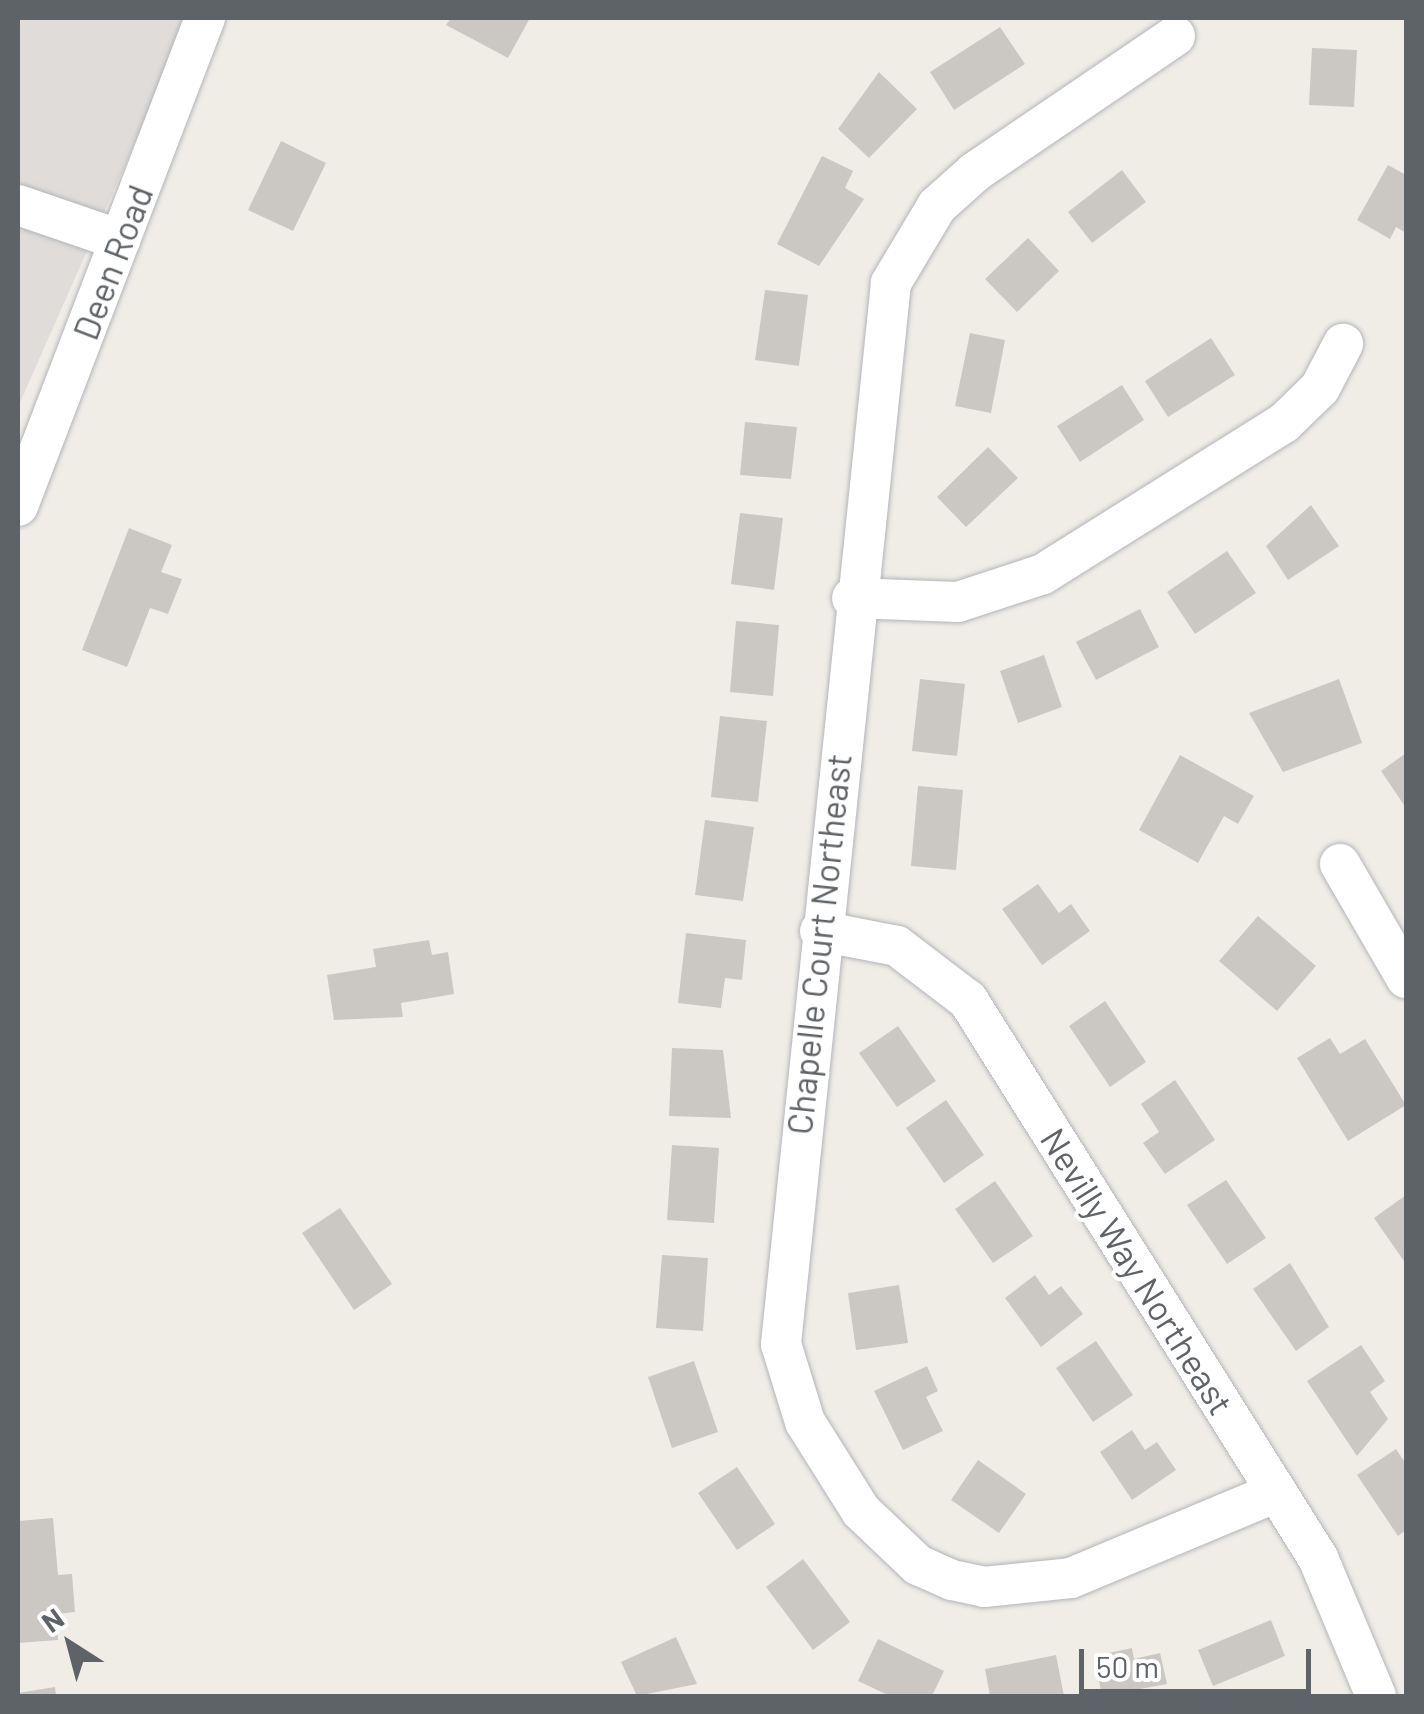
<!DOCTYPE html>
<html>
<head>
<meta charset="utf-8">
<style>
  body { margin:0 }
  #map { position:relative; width:1424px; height:1714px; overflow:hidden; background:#f0ede7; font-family:Barlow,sans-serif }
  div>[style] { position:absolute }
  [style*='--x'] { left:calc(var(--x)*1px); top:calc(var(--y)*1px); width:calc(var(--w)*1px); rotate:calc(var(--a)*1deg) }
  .industrial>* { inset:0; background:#dfdcd9 }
  .building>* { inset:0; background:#cbc8c3 }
  .roads { filter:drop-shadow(0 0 2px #b2b5b9) drop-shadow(0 0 2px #b2b5b9) }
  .minor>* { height:40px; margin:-20px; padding:0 20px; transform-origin:20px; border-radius:20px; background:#fff }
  span { translate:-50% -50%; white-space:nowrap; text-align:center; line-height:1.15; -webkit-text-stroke:8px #fff; paint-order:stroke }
  .street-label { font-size:35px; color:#5e6367 }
  .frame { position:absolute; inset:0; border:20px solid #5e6367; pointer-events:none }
  .north { position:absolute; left:20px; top:1594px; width:100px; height:100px; -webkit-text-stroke:8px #fff; paint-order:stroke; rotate:324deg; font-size:28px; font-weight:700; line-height:40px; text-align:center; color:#5e6367 }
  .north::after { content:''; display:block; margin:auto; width:35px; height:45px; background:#5e6367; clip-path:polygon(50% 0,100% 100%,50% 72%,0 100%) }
  .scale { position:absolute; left:1079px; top:1649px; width:232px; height:45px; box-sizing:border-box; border:5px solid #5e6367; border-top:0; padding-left:12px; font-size:30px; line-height:35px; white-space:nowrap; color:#5e6367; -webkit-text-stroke:8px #fff; paint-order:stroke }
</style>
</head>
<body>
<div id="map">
  <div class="industrial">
    <i style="clip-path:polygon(18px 18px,190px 18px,18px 407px)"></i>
  </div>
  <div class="building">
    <i style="clip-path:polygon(451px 18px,530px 18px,508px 58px,446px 25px)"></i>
    <i style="clip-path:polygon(1000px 27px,1025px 64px,954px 110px,930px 72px)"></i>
    <i style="clip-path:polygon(1312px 48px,1357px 50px,1354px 107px,1309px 105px)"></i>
    <i style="clip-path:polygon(879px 72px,917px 109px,869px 158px,838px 129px)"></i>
    <i style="clip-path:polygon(281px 141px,326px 163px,293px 231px,248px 210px)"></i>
    <i style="clip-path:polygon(822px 156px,853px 171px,845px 188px,864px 199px,819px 266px,777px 244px)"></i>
    <i style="clip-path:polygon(1388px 165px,1406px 175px,1406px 233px,1396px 227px,1390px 239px,1357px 220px)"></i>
    <i style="clip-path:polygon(1122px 170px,1146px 202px,1092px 243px,1068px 212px)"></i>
    <i style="clip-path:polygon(1028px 238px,1059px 271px,1017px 312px,985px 279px)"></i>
    <i style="clip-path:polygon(765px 290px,808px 295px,799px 366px,755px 360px)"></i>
    <i style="clip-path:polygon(970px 333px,1005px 340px,991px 413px,955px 406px)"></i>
    <i style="clip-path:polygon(1211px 338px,1235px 375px,1168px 417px,1145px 381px)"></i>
    <i style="clip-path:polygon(1122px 385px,1144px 420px,1080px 462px,1057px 426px)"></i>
    <i style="clip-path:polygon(745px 422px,797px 427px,791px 479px,740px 475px)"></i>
    <i style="clip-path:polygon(988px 447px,1018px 478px,966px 527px,937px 497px)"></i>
    <i style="clip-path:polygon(1311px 505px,1339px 546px,1288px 580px,1266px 546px)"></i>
    <i style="clip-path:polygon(740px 513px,783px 518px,774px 590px,731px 584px)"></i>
    <i style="clip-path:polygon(129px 528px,172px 545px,161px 572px,182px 579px,168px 614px,150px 608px,127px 667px,82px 650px)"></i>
    <i style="clip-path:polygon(1227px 551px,1256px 593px,1195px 634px,1167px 592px)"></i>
    <i style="clip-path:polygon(1140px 609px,1159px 647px,1096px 680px,1076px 642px)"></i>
    <i style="clip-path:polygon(736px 621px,779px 625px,773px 696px,730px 692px)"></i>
    <i style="clip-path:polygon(1044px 655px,1062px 707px,1018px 723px,1000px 671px)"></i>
    <i style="clip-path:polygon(920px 679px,965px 684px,957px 756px,912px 751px)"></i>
    <i style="clip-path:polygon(1339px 679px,1362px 743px,1283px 772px,1249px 713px)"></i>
    <i style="clip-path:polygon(720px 716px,767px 721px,758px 802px,711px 797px)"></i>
    <i style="clip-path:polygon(1406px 753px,1406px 808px,1381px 771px)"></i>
    <i style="clip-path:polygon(1180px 755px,1254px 796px,1238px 824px,1224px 816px,1198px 863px,1139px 830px)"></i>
    <i style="clip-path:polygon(918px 786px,963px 790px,956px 870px,911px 866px)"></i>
    <i style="clip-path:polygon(705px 820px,754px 827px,743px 901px,695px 895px)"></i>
    <i style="clip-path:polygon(1038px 884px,1059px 913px,1071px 904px,1090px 931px,1042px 965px,1002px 909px)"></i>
    <i style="clip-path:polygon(1258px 916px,1316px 966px,1277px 1011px,1219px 961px)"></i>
    <i style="clip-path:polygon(686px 933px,746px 940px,742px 980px,725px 978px,721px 1008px,678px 1003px)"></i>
    <i style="clip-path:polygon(429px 940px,432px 955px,448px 952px,454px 994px,401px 1003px,403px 1017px,334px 1020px,327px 975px,376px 967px,373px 949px)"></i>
    <i style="clip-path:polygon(1105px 1001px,1146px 1062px,1110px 1087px,1069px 1026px)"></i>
    <i style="clip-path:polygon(898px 1026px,936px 1081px,897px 1107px,859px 1053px)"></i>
    <i style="clip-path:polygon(1330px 1038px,1340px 1054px,1365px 1039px,1406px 1105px,1348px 1141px,1297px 1058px)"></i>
    <i style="clip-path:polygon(672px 1048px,723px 1050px,731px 1118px,669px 1116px)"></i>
    <i style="clip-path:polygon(1175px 1080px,1215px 1140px,1165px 1174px,1143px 1143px,1159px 1132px,1141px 1104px)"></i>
    <i style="clip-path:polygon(946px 1100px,984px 1155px,944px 1183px,906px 1128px)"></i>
    <i style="clip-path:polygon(672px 1145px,719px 1148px,714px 1223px,667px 1220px)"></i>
    <i style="clip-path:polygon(1226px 1180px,1266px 1238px,1227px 1264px,1187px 1205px)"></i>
    <i style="clip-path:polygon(995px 1181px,1033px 1236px,993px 1263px,955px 1209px)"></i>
    <i style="clip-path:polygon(1406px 1195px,1406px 1264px,1374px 1218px)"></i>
    <i style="clip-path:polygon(340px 1208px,392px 1284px,354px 1310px,302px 1233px)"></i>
    <i style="clip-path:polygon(662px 1255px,708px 1258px,703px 1331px,656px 1328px)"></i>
    <i style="clip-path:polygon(1290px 1263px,1329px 1327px,1296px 1351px,1253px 1289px)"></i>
    <i style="clip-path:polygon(1035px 1275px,1049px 1295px,1061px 1286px,1083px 1314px,1041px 1347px,1005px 1298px)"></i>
    <i style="clip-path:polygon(899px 1285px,908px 1343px,856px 1350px,848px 1293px)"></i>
    <i style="clip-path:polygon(1096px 1341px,1133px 1395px,1093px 1422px,1056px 1368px)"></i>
    <i style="clip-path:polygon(1361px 1345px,1385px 1381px,1370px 1392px,1388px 1419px,1357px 1456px,1307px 1381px)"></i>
    <i style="clip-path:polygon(694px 1361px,718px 1432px,672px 1448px,648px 1377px)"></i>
    <i style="clip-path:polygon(927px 1366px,938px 1391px,926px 1397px,943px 1431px,903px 1450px,874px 1391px)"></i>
    <i style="clip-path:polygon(1132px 1430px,1145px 1450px,1157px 1442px,1176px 1470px,1132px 1500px,1100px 1452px)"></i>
    <i style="clip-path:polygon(1396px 1449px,1406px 1464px,1406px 1530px,1398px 1536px,1357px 1475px)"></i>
    <i style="clip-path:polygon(978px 1460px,1026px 1494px,999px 1533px,951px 1500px)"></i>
    <i style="clip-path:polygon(737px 1467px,775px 1524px,737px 1550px,698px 1493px)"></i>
    <i style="clip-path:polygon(53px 1518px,58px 1575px,72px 1574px,75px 1612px,56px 1614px,58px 1640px,18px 1643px,18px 1521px)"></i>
    <i style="clip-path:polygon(803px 1559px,850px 1622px,813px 1650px,766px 1587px)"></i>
    <i style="clip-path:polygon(1271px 1620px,1285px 1656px,1213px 1686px,1198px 1650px)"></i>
    <i style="clip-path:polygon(676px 1637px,697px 1684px,637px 1696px,621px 1662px)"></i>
    <i style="clip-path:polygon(878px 1639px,944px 1671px,932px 1696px,890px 1696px,858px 1681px)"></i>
    <i style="clip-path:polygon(1132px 1648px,1134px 1659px,1160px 1653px,1167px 1684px,1102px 1696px,1094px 1656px)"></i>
    <i style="clip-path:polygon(1056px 1655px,1064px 1696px,990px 1696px,985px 1669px)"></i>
    <i style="clip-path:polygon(55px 1687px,56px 1696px,18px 1696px,18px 1693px)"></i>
  </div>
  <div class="roads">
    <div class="minor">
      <i style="--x:1175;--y:36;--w:242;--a:145.8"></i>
      <i style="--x:975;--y:172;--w:51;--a:138.2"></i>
      <i style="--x:937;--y:206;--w:90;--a:120.9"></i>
      <i style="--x:891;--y:283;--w:1067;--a:95.92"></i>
      <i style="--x:781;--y:1344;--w:82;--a:72.9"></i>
      <i style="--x:805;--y:1422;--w:105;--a:57.8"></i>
      <i style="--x:861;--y:1511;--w:79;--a:43.5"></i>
      <i style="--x:918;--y:1565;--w:37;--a:24"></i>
      <i style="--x:952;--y:1580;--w:33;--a:12"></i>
      <i style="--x:984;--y:1587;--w:87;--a:-5.9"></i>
      <i style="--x:1071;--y:1578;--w:223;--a:-22.7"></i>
      <i style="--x:18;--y:205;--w:108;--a:18.9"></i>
      <i style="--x:18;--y:506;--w:523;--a:-69.03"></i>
      <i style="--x:852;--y:598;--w:106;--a:2.2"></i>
      <i style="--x:958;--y:602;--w:89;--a:-18.2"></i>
      <i style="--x:1043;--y:574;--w:284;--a:-32.1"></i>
      <i style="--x:1284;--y:423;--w:50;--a:-44.2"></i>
      <i style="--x:1320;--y:388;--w:50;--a:-62.4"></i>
      <i style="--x:1340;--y:864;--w:132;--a:59.9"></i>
      <i style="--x:820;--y:931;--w:78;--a:11"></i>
      <i style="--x:897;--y:946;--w:89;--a:37.3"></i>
      <i style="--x:968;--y:1000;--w:659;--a:57.9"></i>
      <i style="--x:1318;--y:1558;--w:150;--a:67.2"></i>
    </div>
  </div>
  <div class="street-label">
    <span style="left:112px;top:262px;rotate:-69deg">Deen Road</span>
    <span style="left:818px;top:944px;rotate:-84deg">Chapelle Court Northeast</span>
    <span style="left:1138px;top:1271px;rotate:58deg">Nevilly Way Northeast</span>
  </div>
  <div class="frame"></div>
  <div class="north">N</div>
  <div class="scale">50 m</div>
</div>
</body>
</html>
